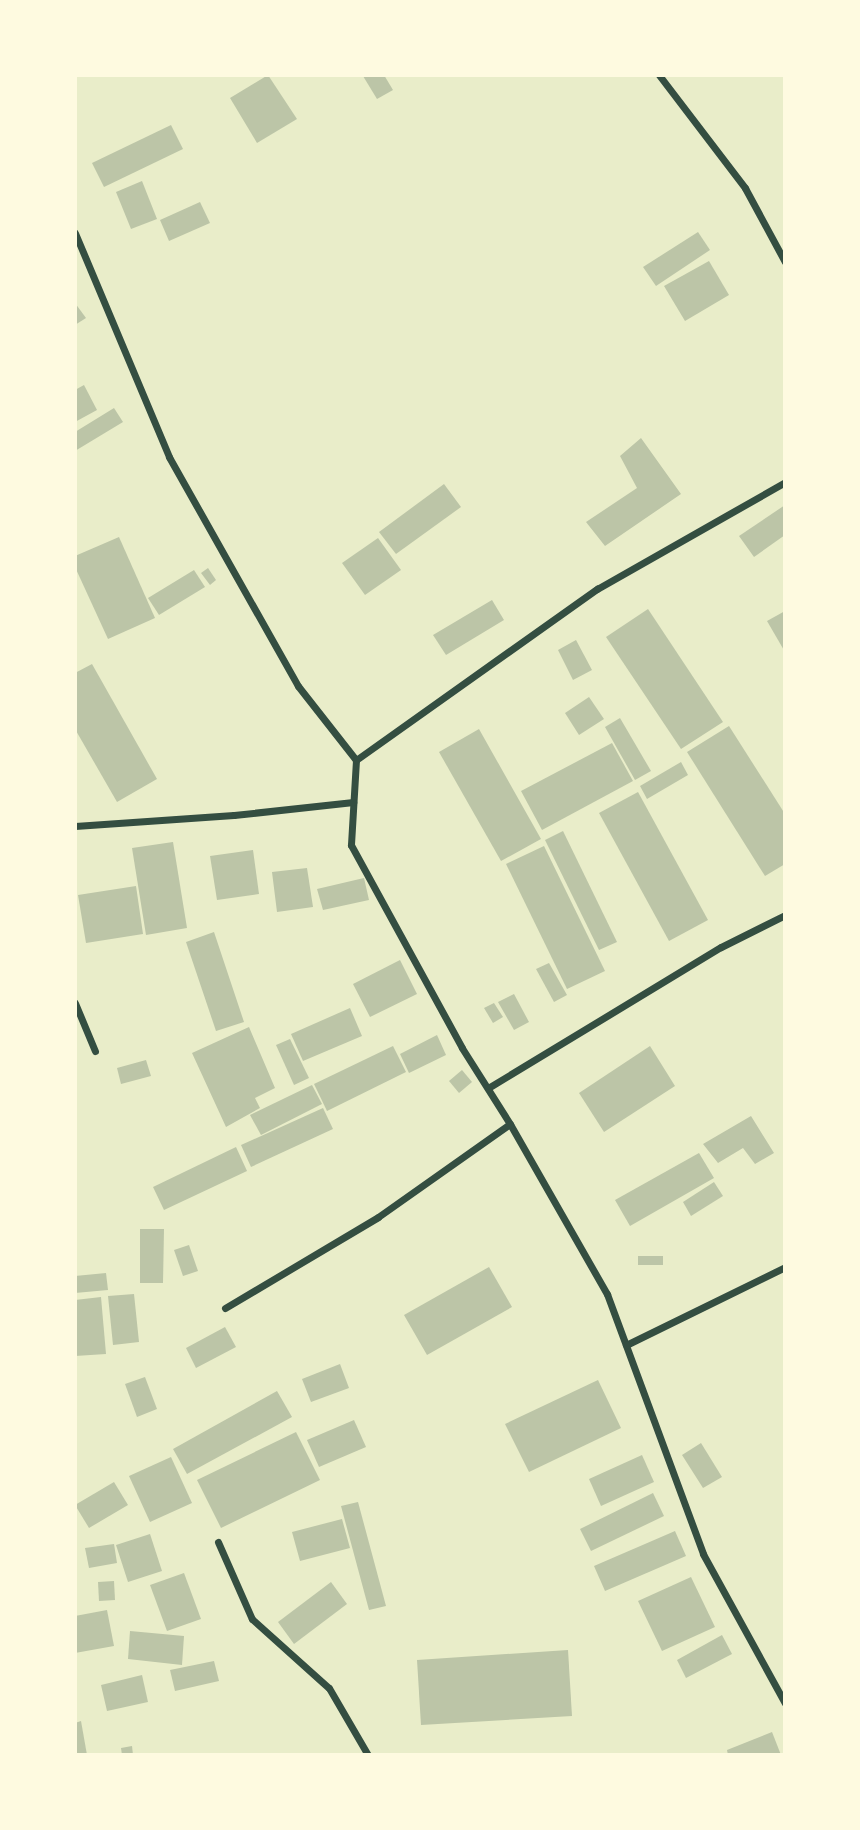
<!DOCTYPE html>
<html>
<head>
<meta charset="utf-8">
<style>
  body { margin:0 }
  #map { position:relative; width:860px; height:1830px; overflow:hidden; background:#e9edc9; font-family:Raleway,sans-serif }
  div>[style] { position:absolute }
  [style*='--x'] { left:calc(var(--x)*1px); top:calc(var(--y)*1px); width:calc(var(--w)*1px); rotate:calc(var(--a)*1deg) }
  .building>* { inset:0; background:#bcc5a7 }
  .minor>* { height:7px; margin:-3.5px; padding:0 3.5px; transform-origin:3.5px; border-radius:3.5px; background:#344e41 }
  span { translate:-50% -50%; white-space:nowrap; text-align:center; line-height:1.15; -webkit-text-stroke:7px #fefae0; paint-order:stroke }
  .frame { position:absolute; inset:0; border:77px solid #fefae0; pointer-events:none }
</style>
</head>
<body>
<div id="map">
  <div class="building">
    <i style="clip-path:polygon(268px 75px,297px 119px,257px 143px,230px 98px)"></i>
    <i style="clip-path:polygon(384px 75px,393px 90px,377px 99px,363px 76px)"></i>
    <i style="clip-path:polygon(171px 125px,183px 149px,104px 187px,92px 163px)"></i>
    <i style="clip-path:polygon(142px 181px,157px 219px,131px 229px,116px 192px)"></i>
    <i style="clip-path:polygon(200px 202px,210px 223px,169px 241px,160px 220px)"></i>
    <i style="clip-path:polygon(698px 232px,710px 250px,656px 286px,643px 267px)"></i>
    <i style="clip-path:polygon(709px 261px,729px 295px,685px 321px,664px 286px)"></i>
    <i style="clip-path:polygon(75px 303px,86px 318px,75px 325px)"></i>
    <i style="clip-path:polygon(84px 385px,97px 410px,75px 422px,75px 390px)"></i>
    <i style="clip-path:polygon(114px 408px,123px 422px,75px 451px,75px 432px)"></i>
    <i style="clip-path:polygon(641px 438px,681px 494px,605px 546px,586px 522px,637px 488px,620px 456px)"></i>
    <i style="clip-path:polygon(444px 484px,461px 507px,396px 554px,379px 532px)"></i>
    <i style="clip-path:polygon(785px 505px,785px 535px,754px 557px,739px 536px)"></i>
    <i style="clip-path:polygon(119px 537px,155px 618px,108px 639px,75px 567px,75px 556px)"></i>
    <i style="clip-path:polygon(378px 538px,401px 570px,365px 595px,342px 563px)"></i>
    <i style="clip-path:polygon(208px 568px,216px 580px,210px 585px,201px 573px)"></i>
    <i style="clip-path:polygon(194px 570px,205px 587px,159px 615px,148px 598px)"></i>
    <i style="clip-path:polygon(492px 600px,504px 620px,446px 655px,433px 635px)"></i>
    <i style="clip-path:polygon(648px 609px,723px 722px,681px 749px,606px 637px)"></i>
    <i style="clip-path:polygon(785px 611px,785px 652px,767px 621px)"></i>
    <i style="clip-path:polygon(576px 640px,592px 670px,573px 680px,558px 650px)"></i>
    <i style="clip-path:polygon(92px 664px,157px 779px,117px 802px,75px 729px,75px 673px)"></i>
    <i style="clip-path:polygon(589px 697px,604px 719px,579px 735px,565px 713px)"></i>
    <i style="clip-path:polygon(620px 718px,651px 771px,635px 780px,605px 727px)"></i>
    <i style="clip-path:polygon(729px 726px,785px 814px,785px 864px,765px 876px,687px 752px)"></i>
    <i style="clip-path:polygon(479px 729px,541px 839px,501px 861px,439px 752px)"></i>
    <i style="clip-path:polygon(612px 743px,633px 781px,542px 830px,521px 791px)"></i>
    <i style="clip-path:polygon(681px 762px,688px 775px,647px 799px,640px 786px)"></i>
    <i style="clip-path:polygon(638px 792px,708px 920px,669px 941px,599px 813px)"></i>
    <i style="clip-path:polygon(563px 831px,617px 942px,599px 950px,545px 840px)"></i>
    <i style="clip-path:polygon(173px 842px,187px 928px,146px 935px,132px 848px)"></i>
    <i style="clip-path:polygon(544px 846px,605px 971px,567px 989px,506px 864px)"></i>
    <i style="clip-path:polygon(253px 850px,259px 894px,217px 900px,210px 856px)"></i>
    <i style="clip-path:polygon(307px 868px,313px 907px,277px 912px,272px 872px)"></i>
    <i style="clip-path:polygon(364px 878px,369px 900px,323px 910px,317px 889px)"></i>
    <i style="clip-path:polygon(136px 886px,143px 934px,86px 943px,78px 895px)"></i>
    <i style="clip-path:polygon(214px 932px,244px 1022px,216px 1031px,186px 942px)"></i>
    <i style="clip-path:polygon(400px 960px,417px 994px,370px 1017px,353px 984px)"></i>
    <i style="clip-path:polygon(549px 963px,567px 995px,554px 1002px,536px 969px)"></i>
    <i style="clip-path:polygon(514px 994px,529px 1022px,514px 1030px,498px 1002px)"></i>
    <i style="clip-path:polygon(494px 1003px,503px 1017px,493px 1023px,484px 1008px)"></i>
    <i style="clip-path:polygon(350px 1008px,362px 1036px,303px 1061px,291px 1034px)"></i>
    <i style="clip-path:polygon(249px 1027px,275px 1088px,255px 1098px,260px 1108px,226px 1127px,192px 1053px)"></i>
    <i style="clip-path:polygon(437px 1035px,446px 1055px,409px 1073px,400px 1054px)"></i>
    <i style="clip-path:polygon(290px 1039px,309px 1078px,294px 1085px,276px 1045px)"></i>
    <i style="clip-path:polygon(393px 1046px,406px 1072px,327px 1111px,314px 1084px)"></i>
    <i style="clip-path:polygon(650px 1046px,675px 1086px,604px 1132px,579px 1093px)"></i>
    <i style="clip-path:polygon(146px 1060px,151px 1076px,121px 1084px,117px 1068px)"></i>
    <i style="clip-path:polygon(462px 1070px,472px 1082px,459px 1093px,449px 1081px)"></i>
    <i style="clip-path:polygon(312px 1085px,322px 1104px,261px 1135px,250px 1115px)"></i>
    <i style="clip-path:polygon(323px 1108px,333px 1129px,251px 1167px,241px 1145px)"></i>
    <i style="clip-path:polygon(751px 1116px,774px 1153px,755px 1164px,743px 1148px,718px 1163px,703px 1144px)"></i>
    <i style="clip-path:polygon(236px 1147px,247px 1171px,164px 1210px,153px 1187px)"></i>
    <i style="clip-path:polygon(699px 1153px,714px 1178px,630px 1226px,615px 1200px)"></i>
    <i style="clip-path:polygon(714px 1182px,723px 1196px,691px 1216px,683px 1202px)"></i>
    <i style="clip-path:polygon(140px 1229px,164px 1229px,163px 1283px,140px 1283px)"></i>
    <i style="clip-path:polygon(189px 1245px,198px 1271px,183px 1276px,174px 1250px)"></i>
    <i style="clip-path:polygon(638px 1256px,663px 1256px,663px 1265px,638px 1265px)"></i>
    <i style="clip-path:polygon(489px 1267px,512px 1307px,427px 1355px,404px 1315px)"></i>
    <i style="clip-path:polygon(106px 1273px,108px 1290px,75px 1293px,75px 1276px)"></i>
    <i style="clip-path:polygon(134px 1294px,139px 1342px,113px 1345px,108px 1296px)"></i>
    <i style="clip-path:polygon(101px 1297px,106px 1354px,75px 1356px,75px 1300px)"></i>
    <i style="clip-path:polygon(225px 1327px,236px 1347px,196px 1368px,186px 1348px)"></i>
    <i style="clip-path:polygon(340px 1364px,349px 1388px,311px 1402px,302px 1379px)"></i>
    <i style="clip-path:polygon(145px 1377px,157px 1409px,137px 1417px,125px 1384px)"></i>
    <i style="clip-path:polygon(598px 1380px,621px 1428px,529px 1472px,505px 1424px)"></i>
    <i style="clip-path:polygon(277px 1391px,292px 1417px,187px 1474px,173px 1449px)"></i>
    <i style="clip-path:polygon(354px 1420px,366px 1447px,319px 1467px,307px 1440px)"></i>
    <i style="clip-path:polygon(296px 1432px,320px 1480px,221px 1528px,197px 1480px)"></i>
    <i style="clip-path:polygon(701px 1443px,722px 1477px,703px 1488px,682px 1455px)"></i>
    <i style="clip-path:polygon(642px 1455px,654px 1482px,601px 1506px,589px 1479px)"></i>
    <i style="clip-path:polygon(171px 1457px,192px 1503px,150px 1522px,129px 1476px)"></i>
    <i style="clip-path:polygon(114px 1482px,128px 1505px,89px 1528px,75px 1505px)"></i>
    <i style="clip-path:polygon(653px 1493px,664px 1516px,591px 1551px,580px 1529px)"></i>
    <i style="clip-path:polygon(358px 1502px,386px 1606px,369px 1610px,341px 1506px)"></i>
    <i style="clip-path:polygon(342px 1519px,350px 1548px,300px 1561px,292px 1532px)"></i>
    <i style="clip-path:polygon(675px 1531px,686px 1556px,605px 1591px,594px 1566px)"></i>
    <i style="clip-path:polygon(150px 1534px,162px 1571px,128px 1582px,116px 1545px)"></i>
    <i style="clip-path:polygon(114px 1544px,117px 1563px,89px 1568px,85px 1548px)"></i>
    <i style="clip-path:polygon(184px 1573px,201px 1619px,167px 1631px,150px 1585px)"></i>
    <i style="clip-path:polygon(691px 1577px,715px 1627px,662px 1651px,638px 1601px)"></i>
    <i style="clip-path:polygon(114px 1581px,115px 1600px,99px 1601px,98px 1582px)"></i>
    <i style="clip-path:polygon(331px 1582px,347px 1604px,294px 1644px,278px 1622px)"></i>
    <i style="clip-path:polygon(107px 1610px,114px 1646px,75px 1653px,75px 1616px)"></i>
    <i style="clip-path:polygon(130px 1631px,184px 1636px,182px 1665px,128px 1659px)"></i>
    <i style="clip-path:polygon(722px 1635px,732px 1654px,686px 1678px,677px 1660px)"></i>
    <i style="clip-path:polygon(568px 1650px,572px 1716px,421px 1725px,417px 1660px)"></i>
    <i style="clip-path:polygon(214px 1661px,219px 1681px,175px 1691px,170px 1670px)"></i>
    <i style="clip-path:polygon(142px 1675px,148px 1702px,107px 1711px,101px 1685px)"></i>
    <i style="clip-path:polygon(81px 1721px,87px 1755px,75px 1755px,75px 1723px)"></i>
    <i style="clip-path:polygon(772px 1732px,781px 1755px,728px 1755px,727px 1750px)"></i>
    <i style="clip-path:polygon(132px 1746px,133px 1755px,122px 1755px,121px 1748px)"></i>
  </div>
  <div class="minor">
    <i style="--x:659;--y:75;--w:142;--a:52.7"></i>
    <i style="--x:745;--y:188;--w:84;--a:61.6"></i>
    <i style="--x:75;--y:233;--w:243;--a:67.2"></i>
    <i style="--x:169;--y:457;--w:263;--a:60.6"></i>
    <i style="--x:298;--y:686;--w:94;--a:51.9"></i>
    <i style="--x:356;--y:760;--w:85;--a:93.4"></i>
    <i style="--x:351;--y:845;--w:231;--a:61.3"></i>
    <i style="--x:462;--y:1048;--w:90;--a:57.7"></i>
    <i style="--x:510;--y:1124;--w:196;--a:60.3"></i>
    <i style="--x:607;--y:1294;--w:277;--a:69.7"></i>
    <i style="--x:703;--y:1554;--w:170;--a:61.2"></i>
    <i style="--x:356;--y:760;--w:296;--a:-35.4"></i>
    <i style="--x:597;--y:589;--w:216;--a:-29.6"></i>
    <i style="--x:75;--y:826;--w:159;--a:-4"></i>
    <i style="--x:234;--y:815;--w:120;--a:-6.2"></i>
    <i style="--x:75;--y:1003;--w:52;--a:67.4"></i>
    <i style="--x:488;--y:1088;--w:272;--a:-31.2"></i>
    <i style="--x:721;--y:947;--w:72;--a:-26.6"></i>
    <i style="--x:225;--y:1308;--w:178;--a:-30.7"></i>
    <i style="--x:378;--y:1217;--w:161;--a:-35.2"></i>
    <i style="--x:626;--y:1345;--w:177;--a:-26.1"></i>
    <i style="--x:218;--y:1542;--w:84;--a:66.2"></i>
    <i style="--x:252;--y:1619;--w:103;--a:41.9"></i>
    <i style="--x:329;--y:1688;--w:78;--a:59.8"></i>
  </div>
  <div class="frame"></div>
</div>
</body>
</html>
